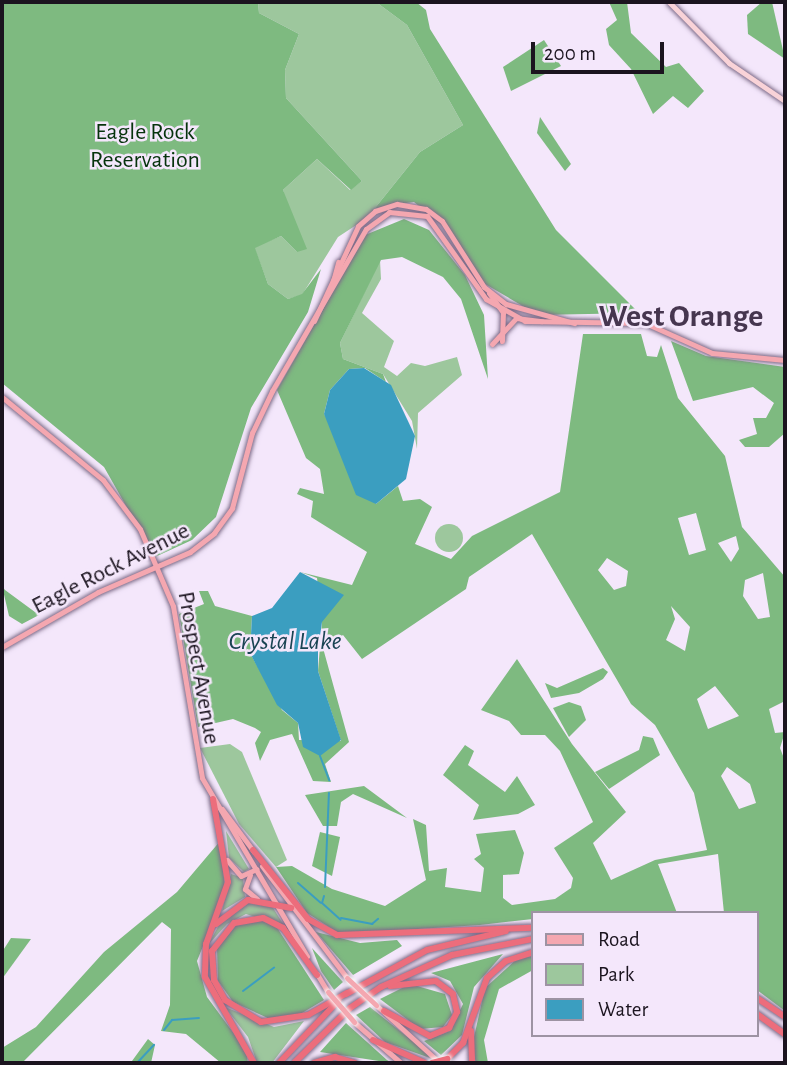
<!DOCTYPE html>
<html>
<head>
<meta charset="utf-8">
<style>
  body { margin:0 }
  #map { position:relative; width:787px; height:1065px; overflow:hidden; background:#f4e7fb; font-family:"Alegreya Sans",sans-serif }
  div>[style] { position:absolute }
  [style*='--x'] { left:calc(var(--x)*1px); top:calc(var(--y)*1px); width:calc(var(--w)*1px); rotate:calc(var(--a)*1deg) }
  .green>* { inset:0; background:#9dc79d }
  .round { border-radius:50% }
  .forest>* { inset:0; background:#7eba80 }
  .water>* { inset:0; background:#3b9ec0 }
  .stream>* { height:2px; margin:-1px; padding:0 1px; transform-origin:1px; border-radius:1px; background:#3b9ec0 }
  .roads { filter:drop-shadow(0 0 2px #7d6b88) drop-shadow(0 0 2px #7d6b88) }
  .secondary>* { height:5px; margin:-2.5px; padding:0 2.5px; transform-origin:2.5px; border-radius:2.5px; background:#f9d3d8 }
  .primary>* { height:5px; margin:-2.5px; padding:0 2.5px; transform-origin:2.5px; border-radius:2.5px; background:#f4a7b0 }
  .highway>* { height:6px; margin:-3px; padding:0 3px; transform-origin:3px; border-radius:3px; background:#ec6d7c }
  .bridges { filter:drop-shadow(0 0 2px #fff) drop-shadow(0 0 2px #fff) }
  .primary-bridge>* { height:5px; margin:-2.5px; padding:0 2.5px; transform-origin:2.5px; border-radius:2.5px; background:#f4a7b0 }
  .highway-bridge>* { height:6px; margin:-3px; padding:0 3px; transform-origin:3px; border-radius:3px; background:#ec6d7c }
  span { translate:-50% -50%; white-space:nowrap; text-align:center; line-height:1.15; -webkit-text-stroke:5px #f4e7fb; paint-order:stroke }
  .park-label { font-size:24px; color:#06330c }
  .street-label { font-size:24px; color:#1b141f }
  .water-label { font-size:26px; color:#1a4453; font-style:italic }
  .district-label { font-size:32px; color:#46364f; font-weight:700 }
  .frame { position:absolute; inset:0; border:4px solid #1b141f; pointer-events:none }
  .legend { position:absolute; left:531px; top:911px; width:228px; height:126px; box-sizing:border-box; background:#f4e7fb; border:2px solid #9d93a3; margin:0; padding:9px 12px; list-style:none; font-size:21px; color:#1b141f }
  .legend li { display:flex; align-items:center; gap:14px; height:35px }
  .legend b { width:35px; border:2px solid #9d93a3 }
  .scale { position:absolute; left:531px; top:42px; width:133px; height:32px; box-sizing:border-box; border:4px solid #1b141f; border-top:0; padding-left:9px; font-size:21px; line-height:24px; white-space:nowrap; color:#1b141f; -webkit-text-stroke:5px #f4e7fb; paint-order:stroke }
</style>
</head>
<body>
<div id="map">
  <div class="green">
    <i style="clip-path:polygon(258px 2px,376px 2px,407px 25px,463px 125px,420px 152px,367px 218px,338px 237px,302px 295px,288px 299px,268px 284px,254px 247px,281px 236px,297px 252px,283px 190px,317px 159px,350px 190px,362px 181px,286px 98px,285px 70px,299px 34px,259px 13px)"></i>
    <i style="clip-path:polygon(380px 260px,381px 279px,362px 313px,394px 341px,384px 367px,397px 376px,411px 363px,425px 366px,457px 357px,462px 375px,418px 413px,417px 449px,412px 421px,383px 374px,343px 359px,340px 343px)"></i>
    <i class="round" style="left:435px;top:524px;width:28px;height:28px"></i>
    <i style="clip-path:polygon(230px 744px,242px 752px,287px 860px,276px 867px,239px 824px,200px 748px)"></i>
    <i style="clip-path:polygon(226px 831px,249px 869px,244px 872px,229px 858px)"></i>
    <i style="clip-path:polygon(231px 874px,243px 878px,245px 897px,222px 911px)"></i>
    <i style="clip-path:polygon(249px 903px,270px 903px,285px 927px,246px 914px,227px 924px,208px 945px,219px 925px)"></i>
    <i style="clip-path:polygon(225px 1007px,274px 1027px,304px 1021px,272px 1063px,257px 1063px,248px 1037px)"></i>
  </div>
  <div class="forest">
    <i style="clip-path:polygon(2px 2px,258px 2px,259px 13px,299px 34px,285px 70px,286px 98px,362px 181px,351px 190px,317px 159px,283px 190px,307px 249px,297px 252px,281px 236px,255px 248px,268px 284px,288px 299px,302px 294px,321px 269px,308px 312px,251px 408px,216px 517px,192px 540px,155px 557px,104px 467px,2px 383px)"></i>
    <i style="clip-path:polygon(376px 2px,416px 2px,426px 10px,430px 29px,556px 230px,639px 313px,538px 315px,485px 284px,450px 232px,414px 202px,391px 205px,367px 218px,420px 152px,463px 125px,407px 25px)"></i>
    <i style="clip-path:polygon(609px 2px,627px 2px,631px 33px,666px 67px,679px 63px,704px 91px,688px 108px,673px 96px,653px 114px,631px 69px,609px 45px,606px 29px,617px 20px)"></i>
    <i style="clip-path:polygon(762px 2px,772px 2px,785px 59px,748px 34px,747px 15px)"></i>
    <i style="clip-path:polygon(544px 40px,561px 66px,511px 91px,503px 67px)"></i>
    <i style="clip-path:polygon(540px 117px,571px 164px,565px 171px,537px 133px)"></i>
    <i style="clip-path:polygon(evenodd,404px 219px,429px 230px,465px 275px,484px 315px,488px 379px,461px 299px,443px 277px,402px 257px,381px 260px,340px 343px,343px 359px,383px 374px,386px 382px,365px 368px,349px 369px,330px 390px,324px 414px,376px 504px,398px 486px,403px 501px,420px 499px,432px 507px,415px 544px,451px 559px,472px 536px,560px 492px,583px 334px,641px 334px,647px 356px,657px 357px,661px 345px,678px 398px,725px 456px,742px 527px,785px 577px,785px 701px,769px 709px,775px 733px,785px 732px,780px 748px,785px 761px,785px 1011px,757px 990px,757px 913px,724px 913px,718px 854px,658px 864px,677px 913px,533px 913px,533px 919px,480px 925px,340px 934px,307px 913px,276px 867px,292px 866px,332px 889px,385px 906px,426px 880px,413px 819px,426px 825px,429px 871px,447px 868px,445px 887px,481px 892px,484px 868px,474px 859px,481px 854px,476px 834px,515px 830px,524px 853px,519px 874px,503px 875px,503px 898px,512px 905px,555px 899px,571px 888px,573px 878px,554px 848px,593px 822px,560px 751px,545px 735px,521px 735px,509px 721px,481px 710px,517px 659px,572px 744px,626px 812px,593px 843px,611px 880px,655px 860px,707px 850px,694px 793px,655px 725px,631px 704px,532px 534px,469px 577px,466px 589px,362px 659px,343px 635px,323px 648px,349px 742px,325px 764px,331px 782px,313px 781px,292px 734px,270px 740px,260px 761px,255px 743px,261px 732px,255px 728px,233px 719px,198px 727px,179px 614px,204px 604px,199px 591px,208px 591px,215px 606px,252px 616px,250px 653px,282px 710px,298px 723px,299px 740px,341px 741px,318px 671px,322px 622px,317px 578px,300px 572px,352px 585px,367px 552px,311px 517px,313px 501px,297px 494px,300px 488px,324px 494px,320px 469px,306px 458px,277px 390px,365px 235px,404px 219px,696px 513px,706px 550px,689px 555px,678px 518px,696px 513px,404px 219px,736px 536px,739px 549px,731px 562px,718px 543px,736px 536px,404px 219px,607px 558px,628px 571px,626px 586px,614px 590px,598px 570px,607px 558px,404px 219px,763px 573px,770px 617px,758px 619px,743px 596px,745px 580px,763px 573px,404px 219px,671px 606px,690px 627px,685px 651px,666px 640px,675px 619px,671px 606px,404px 219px,715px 686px,739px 716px,708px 729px,697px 699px,715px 686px,404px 219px,727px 767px,750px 784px,756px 803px,739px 809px,721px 776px,727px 767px)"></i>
    <i style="clip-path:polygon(671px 341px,706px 356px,785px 367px,785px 433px,769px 447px,745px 447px,739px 440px,757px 434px,753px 418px,766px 418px,774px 403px,753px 387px,693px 401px)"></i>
    <i style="clip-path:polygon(2px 586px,5px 590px,39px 615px,22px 624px,9px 616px)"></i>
    <i style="clip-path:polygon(603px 668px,608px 672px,603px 679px,579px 693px,551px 698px,545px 683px,557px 688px)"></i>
    <i style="clip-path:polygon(569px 702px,581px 706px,586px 720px,569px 737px,553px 708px)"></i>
    <i style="clip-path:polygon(643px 736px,653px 738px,660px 755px,609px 789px,595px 772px,639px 750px)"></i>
    <i style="clip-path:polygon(465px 745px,474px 751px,468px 765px,505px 792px,517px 776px,535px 805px,518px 814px,473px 820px,479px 805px,443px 775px)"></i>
    <i style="clip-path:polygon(364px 786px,407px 818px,353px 794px,341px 802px,337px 826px,323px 826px,305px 795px)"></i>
    <i style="clip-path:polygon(320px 832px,340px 837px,332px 876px,312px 866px)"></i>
    <i style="clip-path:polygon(221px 840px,225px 892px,197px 961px,207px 997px,246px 1050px,248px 1063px,221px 1063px,186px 1034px,161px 1031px,170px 1005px,171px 929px,162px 922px,22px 1063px,2px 1063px,2px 1048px,36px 1027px,104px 952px,177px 892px)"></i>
    <i style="clip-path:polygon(257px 919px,276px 926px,324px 1000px,297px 1016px,272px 1020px,233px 1002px,218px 981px,217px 948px,238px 923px)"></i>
    <i style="clip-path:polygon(316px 932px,360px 943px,397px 940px,402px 946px,353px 975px)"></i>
    <i style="clip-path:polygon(11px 938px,31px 939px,2px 979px,2px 952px)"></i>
    <i style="clip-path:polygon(312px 948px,343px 982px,334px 990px,321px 971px)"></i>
    <i style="clip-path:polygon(503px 954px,474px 987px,462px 1035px,441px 1055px,424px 1041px,450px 1031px,463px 1004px,450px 981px,431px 973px)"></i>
    <i style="clip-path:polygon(533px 956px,533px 970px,499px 989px,484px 1040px,488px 1063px,476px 1063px,472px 1046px,485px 988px,518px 958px)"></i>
    <i style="clip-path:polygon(410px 984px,445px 994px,452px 1015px,443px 1027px,420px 1029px,380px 999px)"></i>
    <i style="clip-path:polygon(370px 1007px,425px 1051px,430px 1058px,385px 1042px,356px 1015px)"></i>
    <i style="clip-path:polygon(346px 1023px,387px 1060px,392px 1063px,320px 1052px)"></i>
    <i style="clip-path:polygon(148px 1039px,155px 1045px,151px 1063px,121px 1063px,132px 1061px)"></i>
  </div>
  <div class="water">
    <i style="clip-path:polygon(364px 368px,391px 385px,415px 436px,406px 479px,376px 504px,356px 495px,324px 414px,330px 390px,349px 369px)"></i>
    <i style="clip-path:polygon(300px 572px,344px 595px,322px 622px,318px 650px,318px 671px,341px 740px,320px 756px,303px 747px,298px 723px,277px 705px,250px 653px,252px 616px,272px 608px)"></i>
  </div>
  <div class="stream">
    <i style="--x:320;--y:756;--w:26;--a:69"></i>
    <i style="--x:298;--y:883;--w:30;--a:41"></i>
    <i style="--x:325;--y:887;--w:94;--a:-87.6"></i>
    <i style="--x:324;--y:896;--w:7;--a:106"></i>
    <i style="--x:322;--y:903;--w:25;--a:42"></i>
    <i style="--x:341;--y:918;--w:32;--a:11"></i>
    <i style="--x:372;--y:924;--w:8;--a:-40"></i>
    <i style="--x:243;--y:991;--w:39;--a:-37"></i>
    <i style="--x:164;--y:1030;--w:13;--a:-51"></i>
    <i style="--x:172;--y:1020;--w:27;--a:-4"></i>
    <i style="--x:137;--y:1063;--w:25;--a:-47"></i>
  </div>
  <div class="roads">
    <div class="secondary">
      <i style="--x:669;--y:2;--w:86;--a:45.5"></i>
      <i style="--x:729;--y:63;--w:68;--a:34.2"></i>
    </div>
    <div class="primary">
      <i style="--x:332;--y:285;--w:24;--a:-75"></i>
      <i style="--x:489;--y:293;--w:24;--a:54"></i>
      <i style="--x:503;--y:312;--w:29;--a:92"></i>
      <i style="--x:314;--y:321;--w:105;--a:-65.1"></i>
      <i style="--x:358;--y:226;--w:23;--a:-41"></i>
      <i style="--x:375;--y:211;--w:23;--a:-18"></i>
      <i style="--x:397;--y:204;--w:29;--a:10"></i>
      <i style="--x:426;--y:209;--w:20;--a:37"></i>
      <i style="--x:442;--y:221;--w:78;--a:57.5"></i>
      <i style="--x:484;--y:287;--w:28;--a:38"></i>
      <i style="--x:506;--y:304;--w:71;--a:15.6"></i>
      <i style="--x:492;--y:344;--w:35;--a:-47"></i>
      <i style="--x:516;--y:318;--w:26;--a:7"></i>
      <i style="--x:2;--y:397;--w:131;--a:39.4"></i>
      <i style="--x:103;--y:480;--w:61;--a:52.9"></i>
      <i style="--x:140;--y:529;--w:84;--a:66.8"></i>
      <i style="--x:173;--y:606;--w:174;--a:80.4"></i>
      <i style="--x:202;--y:778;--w:207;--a:59.5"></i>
      <i style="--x:2;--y:647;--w:111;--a:-29.8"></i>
      <i style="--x:98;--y:592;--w:100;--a:-23.5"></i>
      <i style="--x:190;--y:552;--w:31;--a:-38"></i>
      <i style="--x:214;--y:533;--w:31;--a:-54"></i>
      <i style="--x:232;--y:508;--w:78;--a:-75.1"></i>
      <i style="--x:252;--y:433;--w:47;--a:-64.5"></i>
      <i style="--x:272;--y:391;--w:187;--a:-59.9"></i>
      <i style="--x:366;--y:229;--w:29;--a:-36"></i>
      <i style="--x:389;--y:212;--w:38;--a:6"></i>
      <i style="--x:427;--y:216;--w:102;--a:54.6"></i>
      <i style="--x:486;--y:299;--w:45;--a:29.4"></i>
      <i style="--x:525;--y:321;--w:120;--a:1"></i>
      <i style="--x:645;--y:323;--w:73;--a:24.1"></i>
      <i style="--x:712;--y:353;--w:73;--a:5.5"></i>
      <i style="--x:222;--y:809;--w:54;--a:53.3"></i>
      <i style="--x:227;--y:860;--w:21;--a:49"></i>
      <i style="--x:241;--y:876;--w:17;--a:-24"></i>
      <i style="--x:262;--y:866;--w:141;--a:52.8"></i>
      <i style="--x:250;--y:875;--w:15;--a:110"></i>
      <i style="--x:245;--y:889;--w:16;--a:40"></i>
      <i style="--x:317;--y:974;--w:21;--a:59"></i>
      <i style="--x:376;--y:1005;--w:86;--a:42.2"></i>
      <i style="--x:354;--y:1022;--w:62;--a:41.1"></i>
    </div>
    <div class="highway">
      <i style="--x:213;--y:799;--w:84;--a:79.8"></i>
      <i style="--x:228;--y:882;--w:66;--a:109.5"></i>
      <i style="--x:206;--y:944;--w:33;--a:92"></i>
      <i style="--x:205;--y:977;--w:99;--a:60.3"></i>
      <i style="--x:253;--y:850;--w:88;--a:51.4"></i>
      <i style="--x:308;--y:919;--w:33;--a:29"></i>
      <i style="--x:337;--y:935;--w:195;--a:-2.1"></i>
      <i style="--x:216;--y:924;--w:40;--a:-37"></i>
      <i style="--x:248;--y:900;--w:44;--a:10.5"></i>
      <i style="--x:317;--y:975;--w:58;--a:-125.9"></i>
      <i style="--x:283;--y:928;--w:22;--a:-153"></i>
      <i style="--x:263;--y:918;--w:29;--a:170"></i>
      <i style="--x:234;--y:923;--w:36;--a:128"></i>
      <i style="--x:212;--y:951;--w:29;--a:86"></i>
      <i style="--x:214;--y:980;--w:23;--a:61"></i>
      <i style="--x:225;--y:1000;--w:42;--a:31.4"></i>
      <i style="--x:261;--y:1022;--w:48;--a:-8.5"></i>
      <i style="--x:308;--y:1015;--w:45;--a:-29.4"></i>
      <i style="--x:346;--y:994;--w:92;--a:-28.5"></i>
      <i style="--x:427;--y:950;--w:81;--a:-13.5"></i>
      <i style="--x:757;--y:998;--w:34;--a:34"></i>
      <i style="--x:384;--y:1011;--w:52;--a:28.5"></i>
      <i style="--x:430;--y:1036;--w:21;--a:-23"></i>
      <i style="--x:449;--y:1028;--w:18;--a:-63"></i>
      <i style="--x:457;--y:1012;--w:18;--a:-103"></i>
      <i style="--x:453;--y:994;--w:21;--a:-143"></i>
      <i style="--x:436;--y:981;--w:46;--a:173.8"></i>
      <i style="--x:757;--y:1014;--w:34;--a:36"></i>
      <i style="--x:471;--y:1031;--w:32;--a:88"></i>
      <i style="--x:373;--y:1040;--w:57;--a:23.9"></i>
      <i style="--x:447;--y:1059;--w:23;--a:-45"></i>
      <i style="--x:463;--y:1043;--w:69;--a:-69.7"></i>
      <i style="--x:487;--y:978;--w:25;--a:-42"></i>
      <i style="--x:506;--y:961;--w:28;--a:-18"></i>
      <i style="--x:279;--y:1063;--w:86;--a:-46.4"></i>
      <i style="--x:294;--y:1063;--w:78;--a:-44.5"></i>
      <i style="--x:350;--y:1008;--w:37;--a:-34"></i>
      <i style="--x:381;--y:987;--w:78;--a:-24.3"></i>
      <i style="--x:452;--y:955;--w:83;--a:-11.2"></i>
      <i style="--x:314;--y:1063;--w:22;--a:-16"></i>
      <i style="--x:335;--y:1057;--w:21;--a:17"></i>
    </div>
  </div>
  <div class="bridges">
    <div class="primary-bridge">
      <i style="--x:347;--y:978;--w:40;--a:43"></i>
      <i style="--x:328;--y:992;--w:40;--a:49"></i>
    </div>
    <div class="highway-bridge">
      <i style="--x:432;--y:1063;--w:16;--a:-15"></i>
    </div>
  </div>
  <div class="park-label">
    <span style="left:145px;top:147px">Eagle Rock<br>Reservation</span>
  </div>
  <div class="street-label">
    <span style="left:111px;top:569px;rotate:-27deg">Eagle Rock Avenue</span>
    <span style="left:198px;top:668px;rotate:80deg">Prospect Avenue</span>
  </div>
  <div class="water-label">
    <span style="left:285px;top:642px">Crystal Lake</span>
  </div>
  <div class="district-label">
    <span style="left:681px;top:316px">West Orange</span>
  </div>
  <div class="frame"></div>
  <ul class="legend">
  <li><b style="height:9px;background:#f4a7b0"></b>Road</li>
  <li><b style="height:19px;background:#9dc79d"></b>Park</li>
  <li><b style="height:19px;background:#3b9ec0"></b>Water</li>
  </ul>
  <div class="scale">200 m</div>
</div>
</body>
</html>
